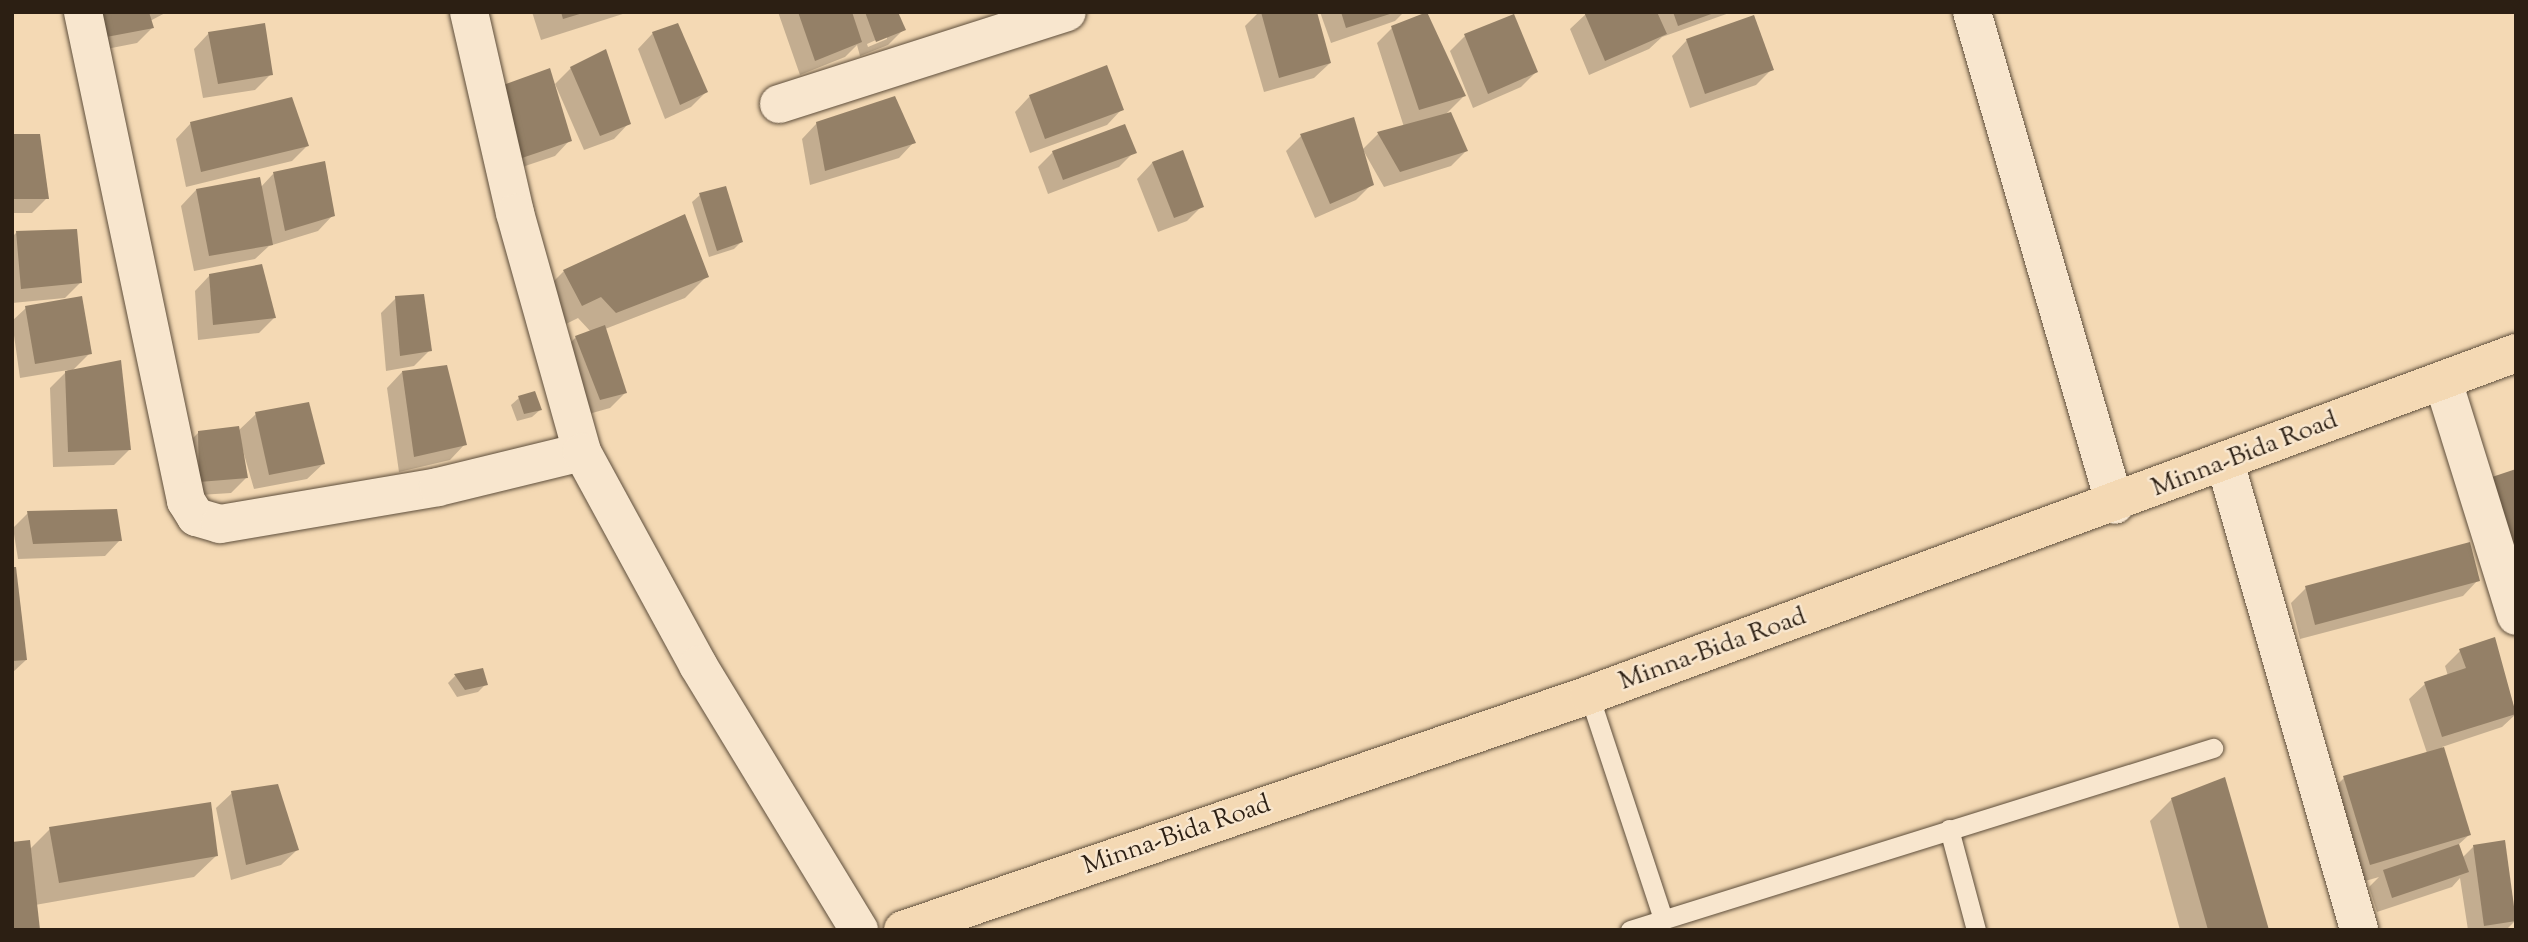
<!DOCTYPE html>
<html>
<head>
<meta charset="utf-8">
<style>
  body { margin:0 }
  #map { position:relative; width:2528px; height:942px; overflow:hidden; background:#f4d9b4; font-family:"Sorts Mill Goudy",serif }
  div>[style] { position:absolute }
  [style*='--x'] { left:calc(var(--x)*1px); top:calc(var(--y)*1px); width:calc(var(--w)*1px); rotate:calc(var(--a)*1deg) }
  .shadow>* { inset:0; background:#0003 }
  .building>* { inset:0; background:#948067 }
  .roads { filter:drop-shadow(0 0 2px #5e4e3b) drop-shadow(0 0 2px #5e4e3b) }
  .lane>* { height:19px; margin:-9.5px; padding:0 9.5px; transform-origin:9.5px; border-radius:9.5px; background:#f8e6ce }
  .street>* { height:38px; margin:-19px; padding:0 19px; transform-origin:19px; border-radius:19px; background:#f8e6ce }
  .primary>* { height:38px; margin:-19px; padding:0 19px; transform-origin:19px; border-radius:19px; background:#f4d9b4 }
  span { translate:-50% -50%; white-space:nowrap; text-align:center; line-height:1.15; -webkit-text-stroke:5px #f8e6ce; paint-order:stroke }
  .street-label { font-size:26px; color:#2c1f13 }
  .frame { position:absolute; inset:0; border:14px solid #2c1f13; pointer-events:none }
</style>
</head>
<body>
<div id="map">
  <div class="shadow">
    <i style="clip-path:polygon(81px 12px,167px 12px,150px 21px,152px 28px,137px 43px,86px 53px)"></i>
    <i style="clip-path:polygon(532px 12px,629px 12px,541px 40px)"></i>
    <i style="clip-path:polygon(evenodd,778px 12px,896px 12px,904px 29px,888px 45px,860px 56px,857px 45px,845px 57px,800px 75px,778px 12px,887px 35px,887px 39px,868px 47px,867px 44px,887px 35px)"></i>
    <i style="clip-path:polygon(1259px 12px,1315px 12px,1330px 63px,1314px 78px,1264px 92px,1245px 26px)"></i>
    <i style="clip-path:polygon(1320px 12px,1404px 12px,1395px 21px,1331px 43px)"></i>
    <i style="clip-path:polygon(1732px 12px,1662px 37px,1649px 49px,1589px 75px,1570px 29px,1588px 12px)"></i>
    <i style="clip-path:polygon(1392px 28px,1464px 96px,1445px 115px,1466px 151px,1451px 166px,1384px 187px,1363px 150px,1372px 184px,1356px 200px,1315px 218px,1286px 151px,1301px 136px,1362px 150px,1378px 134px,1404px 127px,1377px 43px)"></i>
    <i style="clip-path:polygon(209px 33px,271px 74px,255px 90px,203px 98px,194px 49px)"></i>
    <i style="clip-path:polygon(653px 33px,706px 92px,691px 107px,665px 119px,638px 49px)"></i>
    <i style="clip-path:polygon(1465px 36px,1536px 72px,1521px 87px,1473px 108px,1450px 51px)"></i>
    <i style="clip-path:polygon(1687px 40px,1772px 69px,1756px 85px,1690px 108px,1672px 56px)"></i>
    <i style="clip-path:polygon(571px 68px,629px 123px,614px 139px,584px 150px,555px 84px)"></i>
    <i style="clip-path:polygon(549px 70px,570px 140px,555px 156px,504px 173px)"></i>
    <i style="clip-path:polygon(1030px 96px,1122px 109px,1107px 125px,1030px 153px,1015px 112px)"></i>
    <i style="clip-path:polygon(191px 123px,307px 146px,292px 161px,186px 187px,176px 139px)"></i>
    <i style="clip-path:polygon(817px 123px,914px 142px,899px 158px,810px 185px,802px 139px)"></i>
    <i style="clip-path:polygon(12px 136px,47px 198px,32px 213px,12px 213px)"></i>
    <i style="clip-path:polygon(1053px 152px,1134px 152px,1119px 167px,1048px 194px,1038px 167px)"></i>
    <i style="clip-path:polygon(1182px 152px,1202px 206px,1187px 221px,1158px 232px,1137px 179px,1152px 163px)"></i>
    <i style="clip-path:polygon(273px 174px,333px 215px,318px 231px,269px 246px,255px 259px,194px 271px,181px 206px,196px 190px,260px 188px)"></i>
    <i style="clip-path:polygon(700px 195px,741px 242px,734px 249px,709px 257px,692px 202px)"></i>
    <i style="clip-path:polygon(16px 233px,80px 283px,65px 298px,12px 303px,12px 237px)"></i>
    <i style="clip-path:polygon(564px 271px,707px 276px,685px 298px,605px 329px,625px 393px,610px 408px,585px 415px,561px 353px,576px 337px,591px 332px,578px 318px,560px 327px,542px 293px)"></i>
    <i style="clip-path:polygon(210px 275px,274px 318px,259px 333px,198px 340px,195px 291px)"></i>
    <i style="clip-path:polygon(396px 298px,430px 350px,414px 366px,386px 371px,381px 313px)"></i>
    <i style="clip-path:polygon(26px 308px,90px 353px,72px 371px,129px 450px,114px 465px,53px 467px,50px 388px,68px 370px,20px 378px,12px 321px)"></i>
    <i style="clip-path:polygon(402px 372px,465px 444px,450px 460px,399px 472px,387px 388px)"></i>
    <i style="clip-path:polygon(519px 398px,540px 410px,532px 417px,517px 421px,511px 405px)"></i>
    <i style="clip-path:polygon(256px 414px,323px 464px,307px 479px,254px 489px,239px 437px,246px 478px,231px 493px,184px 496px,183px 448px,198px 433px,238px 431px)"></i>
    <i style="clip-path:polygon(28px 513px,120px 540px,105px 556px,18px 559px,13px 528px)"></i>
    <i style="clip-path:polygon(12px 568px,26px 660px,12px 673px)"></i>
    <i style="clip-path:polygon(2478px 580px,2463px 596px,2300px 639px,2291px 603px,2306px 588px)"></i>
    <i style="clip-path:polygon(2494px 640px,2516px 714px,2502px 727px,2442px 747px,2469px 835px,2458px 845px,2462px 858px,2473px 847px,2516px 920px,2506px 930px,2468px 930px,2460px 878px,2452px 887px,2377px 912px,2369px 887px,2379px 877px,2348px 886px,2322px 800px,2344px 778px,2427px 753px,2409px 699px,2425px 684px,2448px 676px,2445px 666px,2460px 651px)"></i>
    <i style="clip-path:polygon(455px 676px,486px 684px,478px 692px,457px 697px,448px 683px)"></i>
    <i style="clip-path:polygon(232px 793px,297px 850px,281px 865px,231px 880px,216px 808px)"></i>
    <i style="clip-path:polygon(2172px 799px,2267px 930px,2180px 930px,2150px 821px)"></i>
    <i style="clip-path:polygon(50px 829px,217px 855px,194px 877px,35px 905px,29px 850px)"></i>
  </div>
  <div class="building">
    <i style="clip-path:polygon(98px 12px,149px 12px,154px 28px,101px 38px)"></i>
    <i style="clip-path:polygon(561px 12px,583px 12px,583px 13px,563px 19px)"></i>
    <i style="clip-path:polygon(798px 12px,852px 12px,862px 42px,815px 61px)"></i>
    <i style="clip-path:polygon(865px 12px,898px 12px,906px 30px,876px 42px)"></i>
    <i style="clip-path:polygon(1261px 12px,1317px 12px,1331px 63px,1279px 78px)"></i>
    <i style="clip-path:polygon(1341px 12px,1393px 12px,1393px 13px,1346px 28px)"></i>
    <i style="clip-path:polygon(1427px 12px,1466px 96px,1419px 110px,1391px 26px)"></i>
    <i style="clip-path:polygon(1584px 12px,1657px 12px,1667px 34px,1605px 61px)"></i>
    <i style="clip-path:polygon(1673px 12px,1714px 12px,1714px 13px,1678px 26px)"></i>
    <i style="clip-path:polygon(1514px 14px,1538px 72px,1488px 94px,1464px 34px)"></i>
    <i style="clip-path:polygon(1754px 15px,1774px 70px,1705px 94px,1686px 39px)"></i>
    <i style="clip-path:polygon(265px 23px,273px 75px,218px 84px,208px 32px)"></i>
    <i style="clip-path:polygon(678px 23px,708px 92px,680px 105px,652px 32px)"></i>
    <i style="clip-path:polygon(606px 49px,631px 124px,600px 136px,570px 67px)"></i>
    <i style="clip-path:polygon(1107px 65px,1124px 110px,1045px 139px,1029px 95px)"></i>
    <i style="clip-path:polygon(550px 68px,572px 141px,519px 159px,498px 87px)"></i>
    <i style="clip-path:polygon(895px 96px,916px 143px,825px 171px,816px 122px)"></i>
    <i style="clip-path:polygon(292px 97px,309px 146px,201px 172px,190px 122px)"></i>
    <i style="clip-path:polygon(1451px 112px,1468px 151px,1400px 172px,1377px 132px)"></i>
    <i style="clip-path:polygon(1354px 117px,1374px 185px,1330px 204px,1300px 134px)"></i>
    <i style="clip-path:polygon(1125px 124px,1137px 153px,1063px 180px,1052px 151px)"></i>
    <i style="clip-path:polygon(12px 134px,40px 134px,49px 199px,12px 199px)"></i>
    <i style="clip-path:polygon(1183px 150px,1204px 207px,1174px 218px,1152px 162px)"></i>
    <i style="clip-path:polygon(325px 161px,335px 216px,285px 231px,273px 172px)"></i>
    <i style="clip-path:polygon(260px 177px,273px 245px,209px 256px,196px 189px)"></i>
    <i style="clip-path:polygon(726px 186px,743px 242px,717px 251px,699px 193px)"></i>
    <i style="clip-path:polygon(685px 214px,709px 277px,616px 313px,601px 297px,582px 306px,563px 270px)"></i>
    <i style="clip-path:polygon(77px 229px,82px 283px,21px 289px,16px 231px)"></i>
    <i style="clip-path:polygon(262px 264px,276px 318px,213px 325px,209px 274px)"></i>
    <i style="clip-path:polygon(424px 294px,432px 351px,400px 356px,395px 296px)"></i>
    <i style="clip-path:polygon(82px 296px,92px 354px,35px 364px,25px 306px)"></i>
    <i style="clip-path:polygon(605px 325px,627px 393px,600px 400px,575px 336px)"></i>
    <i style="clip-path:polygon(121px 360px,131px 450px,68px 452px,65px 371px)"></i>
    <i style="clip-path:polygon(447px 365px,467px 445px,414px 457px,402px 371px)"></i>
    <i style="clip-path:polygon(535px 391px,542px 410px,524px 414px,518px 396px)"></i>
    <i style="clip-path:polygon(309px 402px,325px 464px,269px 475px,255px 412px)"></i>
    <i style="clip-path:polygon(239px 426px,248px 478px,199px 482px,198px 431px)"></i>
    <i style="clip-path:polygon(2516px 469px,2516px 557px,2489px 478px)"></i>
    <i style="clip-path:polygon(117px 509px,122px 541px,33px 544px,27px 511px)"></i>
    <i style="clip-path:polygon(2470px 542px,2480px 581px,2315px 625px,2305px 586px)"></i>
    <i style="clip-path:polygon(12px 567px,16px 567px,27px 660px,12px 661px)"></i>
    <i style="clip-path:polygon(2495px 637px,2516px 714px,2442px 737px,2424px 682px,2466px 668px,2459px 649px)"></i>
    <i style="clip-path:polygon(483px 668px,488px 685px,465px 690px,454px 674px)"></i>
    <i style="clip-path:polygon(2444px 747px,2471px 835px,2370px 865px,2343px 776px)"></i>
    <i style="clip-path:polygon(2225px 777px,2269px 930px,2208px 930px,2171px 798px)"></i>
    <i style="clip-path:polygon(278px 784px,299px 850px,246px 865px,231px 791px)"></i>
    <i style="clip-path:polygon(211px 802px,218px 856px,59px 883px,49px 827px)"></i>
    <i style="clip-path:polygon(30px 840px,40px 930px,12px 930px,12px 842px)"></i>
    <i style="clip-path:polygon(2505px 840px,2516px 921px,2484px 926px,2473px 845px)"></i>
    <i style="clip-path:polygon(2459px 844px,2469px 872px,2392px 898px,2383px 870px)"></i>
  </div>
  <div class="roads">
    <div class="lane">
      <i style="--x:1589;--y:695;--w:236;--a:71.7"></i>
      <i style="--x:1949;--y:829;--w:105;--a:75"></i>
      <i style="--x:1630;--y:930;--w:611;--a:-17.34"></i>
    </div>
    <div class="street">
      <i style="--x:83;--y:12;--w:500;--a:78.1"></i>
      <i style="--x:186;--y:501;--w:19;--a:58"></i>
      <i style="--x:196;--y:517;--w:25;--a:16"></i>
      <i style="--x:220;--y:524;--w:221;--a:-9.6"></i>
      <i style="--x:438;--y:487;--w:148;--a:-13.7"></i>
      <i style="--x:469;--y:12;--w:206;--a:77.1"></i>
      <i style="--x:515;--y:213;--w:248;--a:74.3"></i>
      <i style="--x:582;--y:452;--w:243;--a:61.4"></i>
      <i style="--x:698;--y:665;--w:310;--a:58.7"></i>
      <i style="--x:1972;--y:12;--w:513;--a:73.82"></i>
      <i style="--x:779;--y:104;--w:302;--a:-17.7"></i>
      <i style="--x:2443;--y:381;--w:246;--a:72.7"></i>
      <i style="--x:2225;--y:462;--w:487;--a:74"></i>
    </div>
    <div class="primary">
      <i style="--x:903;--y:930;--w:725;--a:-18.91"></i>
      <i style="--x:1589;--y:695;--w:988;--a:-20.25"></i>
    </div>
  </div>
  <div class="street-label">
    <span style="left:2245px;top:455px;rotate:-21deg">Minna-Bida Road</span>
    <span style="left:1713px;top:650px;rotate:-20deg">Minna-Bida Road</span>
    <span style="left:1177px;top:836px;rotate:-19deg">Minna-Bida Road</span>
  </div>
  <div class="frame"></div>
</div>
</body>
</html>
